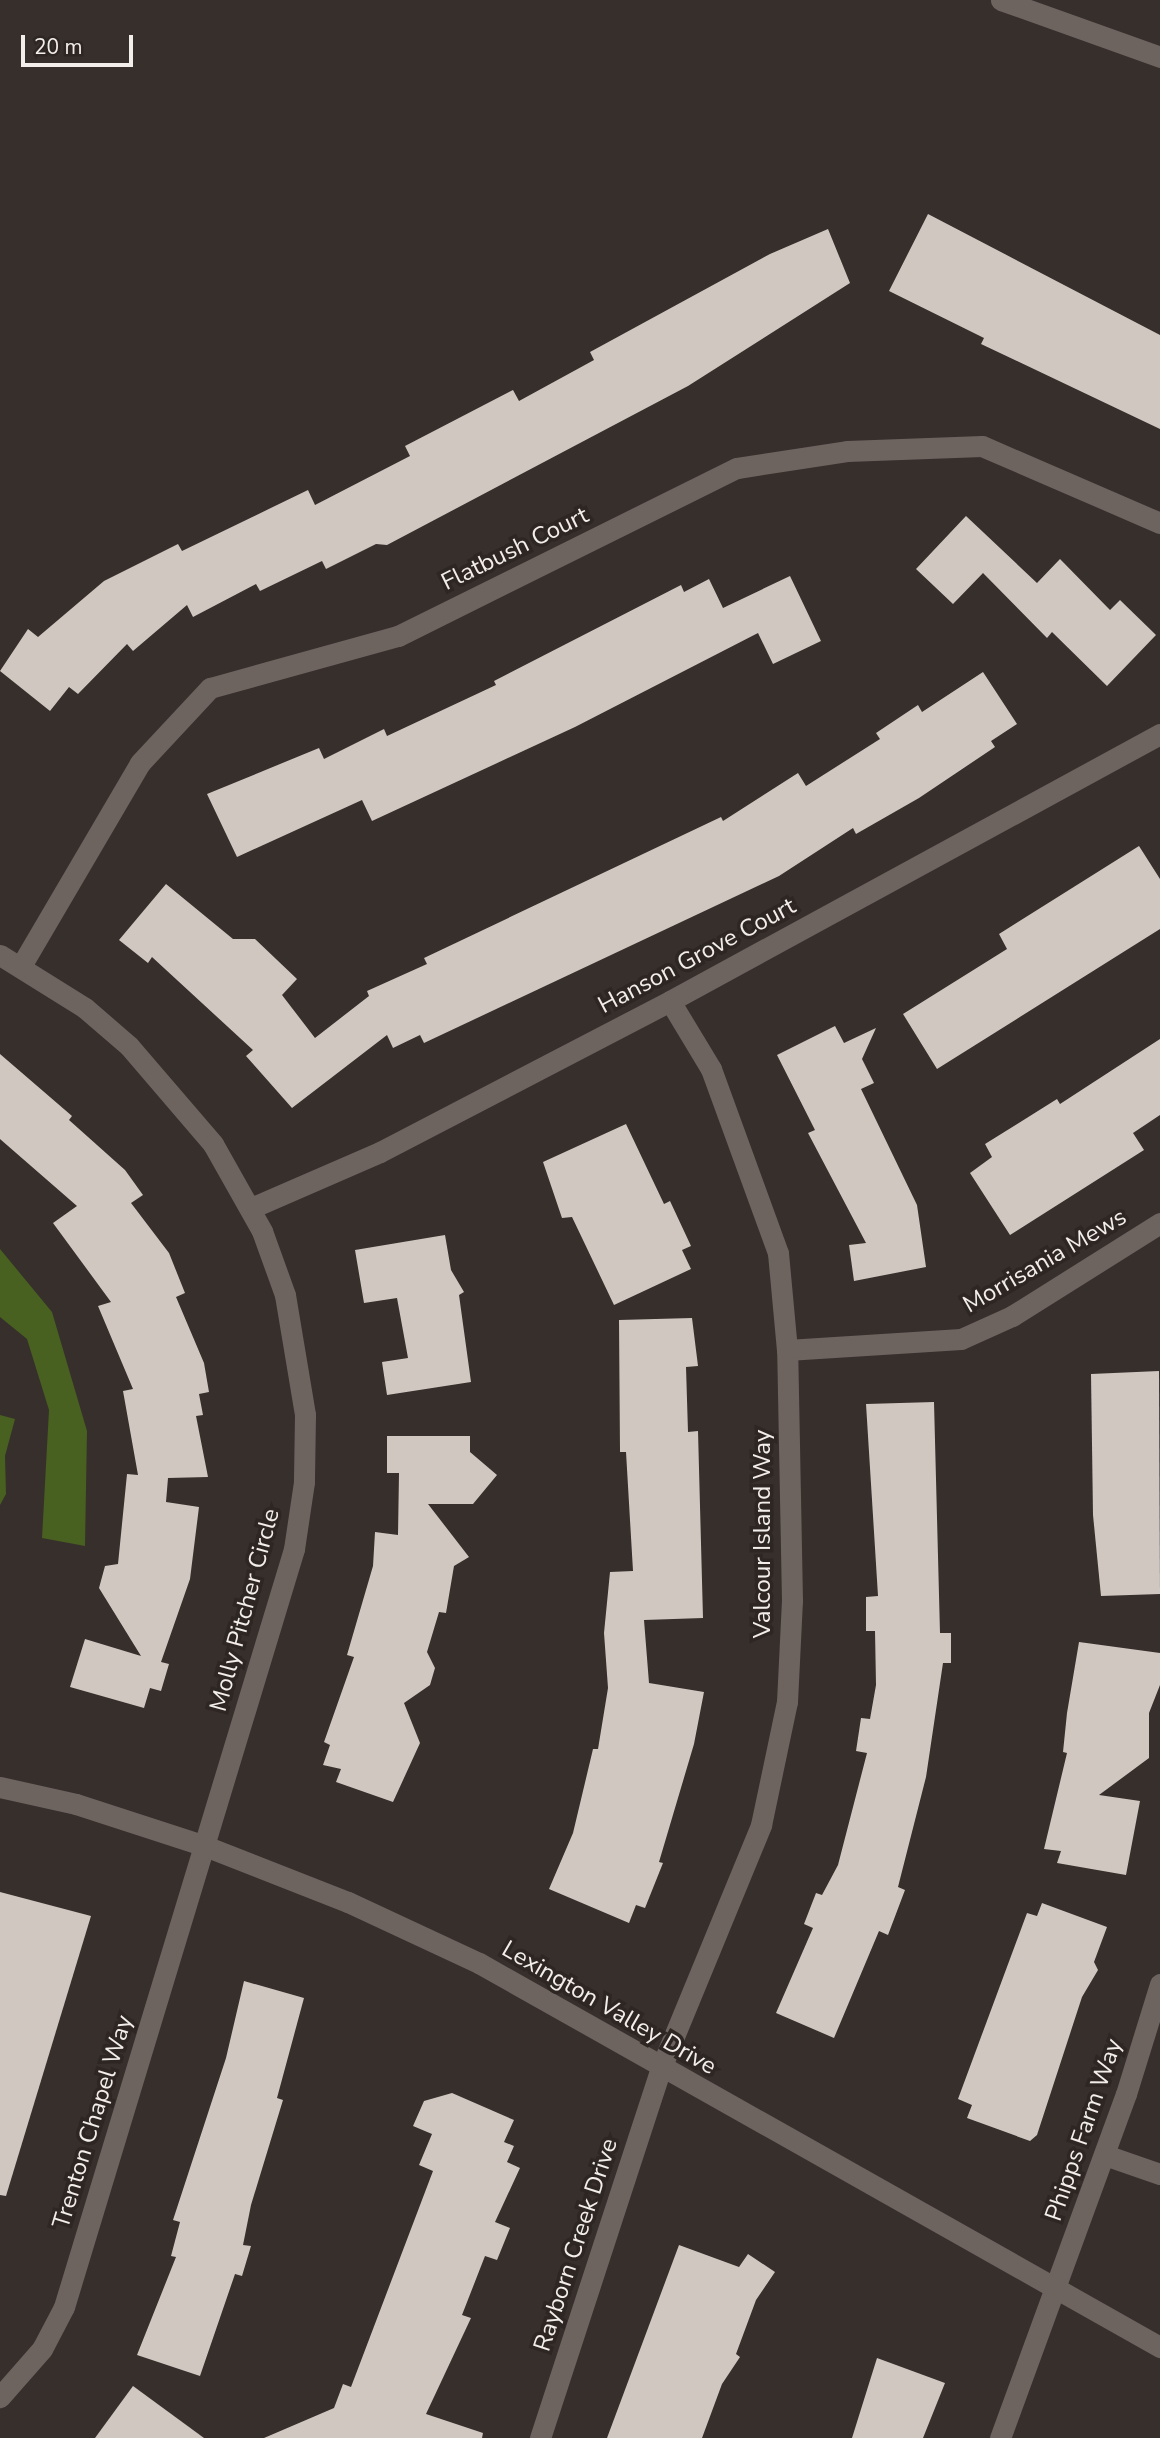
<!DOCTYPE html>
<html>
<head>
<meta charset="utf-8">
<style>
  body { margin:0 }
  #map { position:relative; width:1160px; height:2438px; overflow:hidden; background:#372f2c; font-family:"Nunito Sans",sans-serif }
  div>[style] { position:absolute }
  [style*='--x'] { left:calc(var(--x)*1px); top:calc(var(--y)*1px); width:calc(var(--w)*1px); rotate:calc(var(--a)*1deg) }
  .green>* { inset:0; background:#486020 }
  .building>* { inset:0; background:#d0c7c1 }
  .minor>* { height:21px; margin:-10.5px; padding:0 10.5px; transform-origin:10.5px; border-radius:10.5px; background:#6d6460 }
  .tertiary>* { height:21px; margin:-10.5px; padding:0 10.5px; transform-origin:10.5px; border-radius:10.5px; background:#6d6460 }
  .secondary>* { height:21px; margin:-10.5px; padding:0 10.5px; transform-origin:10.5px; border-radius:10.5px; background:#6d6460 }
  span { translate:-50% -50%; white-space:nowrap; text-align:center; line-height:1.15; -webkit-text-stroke:7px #2d2622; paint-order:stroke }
  .street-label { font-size:24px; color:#f3eeeb }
  .scale { position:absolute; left:21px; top:35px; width:112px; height:32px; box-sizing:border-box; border:4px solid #f3eeeb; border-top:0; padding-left:9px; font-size:21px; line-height:24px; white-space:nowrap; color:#f3eeeb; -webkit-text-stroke:5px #2d2622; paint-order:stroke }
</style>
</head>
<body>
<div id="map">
  <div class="green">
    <i style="clip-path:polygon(0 1249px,52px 1312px,87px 1431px,85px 1546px,42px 1538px,49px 1410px,27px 1339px,0 1317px)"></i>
    <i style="clip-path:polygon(0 1415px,15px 1419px,5px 1456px,6px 1494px,0 1505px)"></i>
  </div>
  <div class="building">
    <i style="clip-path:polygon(928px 214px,1160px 335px,1160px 429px,981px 344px,984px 338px,889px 291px)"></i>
    <i style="clip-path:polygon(828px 229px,850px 283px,688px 386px,387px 545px,376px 544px,326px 569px,322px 561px,260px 591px,256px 584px,193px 617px,187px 605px,133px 651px,127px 644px,78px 694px,69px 687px,50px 711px,0 671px,28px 629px,38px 637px,104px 581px,178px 544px,182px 551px,308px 490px,315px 505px,410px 456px,405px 446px,513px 390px,519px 401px,594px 360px,590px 352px,770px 254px)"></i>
    <i style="clip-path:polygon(966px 516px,1037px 583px,1060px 559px,1110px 610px,1120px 600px,1156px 635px,1107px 686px,1052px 632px,1047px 638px,983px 573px,953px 604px,916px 569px)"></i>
    <i style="clip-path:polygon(790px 576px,821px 641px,773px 664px,758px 633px,575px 727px,372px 821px,362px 800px,237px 857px,207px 794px,319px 748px,324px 759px,384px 729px,387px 736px,496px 685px,494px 681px,681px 585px,684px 592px,709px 579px,723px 608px)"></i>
    <i style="clip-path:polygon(983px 672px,1017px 724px,991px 741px,995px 747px,919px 798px,856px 834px,853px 828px,779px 876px,424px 1043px,420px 1035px,393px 1048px,387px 1035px,292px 1108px,246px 1056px,253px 1050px,152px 957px,148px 963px,119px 940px,166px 884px,233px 939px,255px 939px,297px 979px,282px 995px,315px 1038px,369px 996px,367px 991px,427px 964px,424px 958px,721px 817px,723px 821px,798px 773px,806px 786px,880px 739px,876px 733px,918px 705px,922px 712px)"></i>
    <i style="clip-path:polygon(1139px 846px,1160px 879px,1160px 929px,937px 1069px,903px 1014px,1007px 949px,999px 934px)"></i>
    <i style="clip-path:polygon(835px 1026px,844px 1043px,876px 1028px,862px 1059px,874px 1083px,861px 1089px,917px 1205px,926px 1267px,854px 1281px,849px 1245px,866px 1243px,808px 1133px,815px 1130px,777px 1055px)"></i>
    <i style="clip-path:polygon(1160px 1039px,1160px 1115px,1133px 1133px,1144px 1150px,1010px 1235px,970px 1173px,992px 1157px,985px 1144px,1057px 1099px,1060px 1104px)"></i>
    <i style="clip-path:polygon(0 1054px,72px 1116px,69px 1120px,125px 1170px,143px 1195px,131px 1203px,169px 1253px,185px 1293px,176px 1297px,204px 1363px,209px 1392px,199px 1394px,203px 1415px,196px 1416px,208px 1477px,168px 1478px,166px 1502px,199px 1507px,190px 1579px,161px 1662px,169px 1664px,161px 1691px,150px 1688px,144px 1708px,70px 1687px,85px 1639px,141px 1656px,99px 1588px,105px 1566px,118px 1564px,127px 1474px,138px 1475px,123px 1391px,133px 1389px,98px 1306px,111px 1302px,53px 1223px,77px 1206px,0 1139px)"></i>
    <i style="clip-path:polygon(626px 1124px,664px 1204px,670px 1201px,691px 1246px,682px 1250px,691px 1269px,614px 1305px,572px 1217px,562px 1218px,543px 1162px)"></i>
    <i style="clip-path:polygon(445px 1235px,451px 1270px,464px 1292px,459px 1295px,471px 1382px,387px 1395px,382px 1362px,408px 1358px,397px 1298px,364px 1303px,355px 1250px)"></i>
    <i style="clip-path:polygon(692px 1318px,698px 1366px,686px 1367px,688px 1432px,698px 1431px,703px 1618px,644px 1620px,649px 1683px,704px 1692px,694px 1744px,659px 1862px,663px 1863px,645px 1908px,636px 1905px,629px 1923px,549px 1889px,573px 1833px,593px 1749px,598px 1749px,608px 1688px,604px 1633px,610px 1572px,633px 1571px,626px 1452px,620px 1452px,619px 1320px)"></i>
    <i style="clip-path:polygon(1159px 1371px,1160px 1594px,1101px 1596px,1093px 1515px,1091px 1374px)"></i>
    <i style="clip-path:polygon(934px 1402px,940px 1633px,951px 1633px,951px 1663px,943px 1663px,926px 1777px,898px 1887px,905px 1890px,888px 1935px,879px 1931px,834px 2038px,776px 2013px,813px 1928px,804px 1924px,816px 1893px,822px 1895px,838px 1865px,867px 1753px,856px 1751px,861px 1718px,870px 1719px,876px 1685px,875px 1631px,866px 1631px,866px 1597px,878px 1596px,866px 1404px)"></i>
    <i style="clip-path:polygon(387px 1436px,470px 1436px,470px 1452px,497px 1475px,473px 1504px,428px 1504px,469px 1557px,454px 1566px,446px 1613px,439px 1612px,427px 1652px,435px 1668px,430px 1685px,404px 1703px,420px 1743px,393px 1802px,336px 1782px,341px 1769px,323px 1765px,330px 1745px,324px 1742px,354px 1657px,347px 1655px,373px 1566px,375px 1532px,398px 1535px,399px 1473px,387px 1473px)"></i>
    <i style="clip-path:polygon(1079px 1642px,1160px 1653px,1160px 1685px,1149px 1713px,1149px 1758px,1099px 1795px,1140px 1801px,1126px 1875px,1057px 1863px,1061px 1851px,1044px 1849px,1067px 1753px,1063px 1752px,1067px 1713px)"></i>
    <i style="clip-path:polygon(0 1892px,91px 1916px,6px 2196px,0 2195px)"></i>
    <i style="clip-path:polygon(1042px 1903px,1107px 1927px,1094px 1962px,1098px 1970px,1082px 1997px,1037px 2135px,1030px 2141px,967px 2118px,972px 2105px,958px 2099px,1027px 1913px,1037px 1916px)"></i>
    <i style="clip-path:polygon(244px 1981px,304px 1998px,277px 2098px,283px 2100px,251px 2205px,243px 2245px,251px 2246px,242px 2276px,235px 2274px,200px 2376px,137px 2355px,176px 2257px,171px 2256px,180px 2222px,173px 2220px,226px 2058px)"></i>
    <i style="clip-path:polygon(452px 2093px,514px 2120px,504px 2142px,514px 2146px,507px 2162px,520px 2168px,495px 2222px,510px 2228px,497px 2260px,485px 2256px,462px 2315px,471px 2318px,426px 2414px,483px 2433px,482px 2438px,264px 2438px,334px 2408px,343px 2384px,351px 2387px,433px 2171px,419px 2165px,432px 2134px,413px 2126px,424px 2101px)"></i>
    <i style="clip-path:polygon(679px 2245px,739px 2267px,748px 2254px,775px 2272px,756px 2300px,736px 2354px,740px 2357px,722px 2384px,702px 2438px,607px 2438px)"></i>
    <i style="clip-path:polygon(877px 2358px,945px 2383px,923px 2438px,852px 2438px)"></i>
    <i style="clip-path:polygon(133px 2386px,204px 2438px,95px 2438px)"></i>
  </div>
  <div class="minor">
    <i style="--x:0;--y:955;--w:100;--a:31.9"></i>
    <i style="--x:85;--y:1008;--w:58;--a:40.8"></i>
    <i style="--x:129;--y:1046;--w:129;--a:49.4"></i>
    <i style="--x:213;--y:1144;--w:100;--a:60.6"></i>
    <i style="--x:262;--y:1231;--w:68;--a:70.2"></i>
    <i style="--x:285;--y:1295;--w:122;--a:80.5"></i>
    <i style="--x:305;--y:1415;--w:67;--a:90.9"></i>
    <i style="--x:304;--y:1482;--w:68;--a:98.5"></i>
    <i style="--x:294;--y:1549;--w:792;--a:106.88"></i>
    <i style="--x:64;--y:2307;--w:47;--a:117.6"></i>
    <i style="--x:42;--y:2349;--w:64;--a:131.2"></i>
    <i style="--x:21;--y:966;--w:235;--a:-59.6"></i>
    <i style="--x:140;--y:763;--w:103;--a:-47"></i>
    <i style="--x:210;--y:688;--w:195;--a:-15.5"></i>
    <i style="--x:398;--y:636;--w:378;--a:-26.4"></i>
    <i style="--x:737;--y:468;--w:111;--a:-8.8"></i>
    <i style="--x:847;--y:451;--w:135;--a:-2.1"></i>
    <i style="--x:982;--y:446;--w:194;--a:23.4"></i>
    <i style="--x:251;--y:1208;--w:141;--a:-23.5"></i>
    <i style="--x:380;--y:1152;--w:327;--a:-27.5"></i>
    <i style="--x:670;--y:1001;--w:558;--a:-28.59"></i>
    <i style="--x:787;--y:1350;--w:174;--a:-3.6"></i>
    <i style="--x:961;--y:1339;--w:56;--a:-24.3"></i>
    <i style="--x:1012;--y:1316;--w:175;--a:-32.1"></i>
    <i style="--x:1105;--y:2155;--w:58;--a:19.1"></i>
    <i style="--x:540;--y:2438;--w:389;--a:-71.9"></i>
    <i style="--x:661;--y:2068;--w:263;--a:-67.6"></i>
    <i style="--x:761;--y:1825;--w:126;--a:-78.1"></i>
    <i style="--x:787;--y:1702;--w:101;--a:-87.2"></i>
    <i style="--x:792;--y:1601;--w:251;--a:-91.1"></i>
    <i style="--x:787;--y:1350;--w:97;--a:-95.3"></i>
    <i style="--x:778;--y:1253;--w:196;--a:-110"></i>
    <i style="--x:711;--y:1069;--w:79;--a:-121.1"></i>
    <i style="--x:1000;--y:2438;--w:366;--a:-69.9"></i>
    <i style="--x:1126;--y:2094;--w:115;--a:-72.8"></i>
  </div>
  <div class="tertiary">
    <i style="--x:0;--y:1787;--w:78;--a:12.6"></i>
    <i style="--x:76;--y:1804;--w:136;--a:18"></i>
    <i style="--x:205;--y:1846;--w:154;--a:21.4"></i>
    <i style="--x:348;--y:1902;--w:145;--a:25"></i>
    <i style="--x:479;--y:1963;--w:782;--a:29.42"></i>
  </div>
  <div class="secondary">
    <i style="--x:1001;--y:0;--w:169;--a:19.7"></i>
  </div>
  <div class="street-label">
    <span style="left:515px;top:549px;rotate:-26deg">Flatbush Court</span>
    <span style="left:697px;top:956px;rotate:-28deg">Hanson Grove Court</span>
    <span style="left:1045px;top:1261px;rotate:-30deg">Morrisania Mews</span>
    <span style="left:763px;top:1534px;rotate:-90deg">Valcour Island Way</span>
    <span style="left:245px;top:1610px;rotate:-75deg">Molly Pitcher Circle</span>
    <span style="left:609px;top:2008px;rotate:30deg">Lexington Valley Drive</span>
    <span style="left:93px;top:2122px;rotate:-73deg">Trenton Chapel Way</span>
    <span style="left:1084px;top:2130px;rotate:-71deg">Phipps Farm Way</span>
    <span style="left:576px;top:2245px;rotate:-72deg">Rayborn Creek Drive</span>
  </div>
  <div class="scale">20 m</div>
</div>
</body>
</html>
